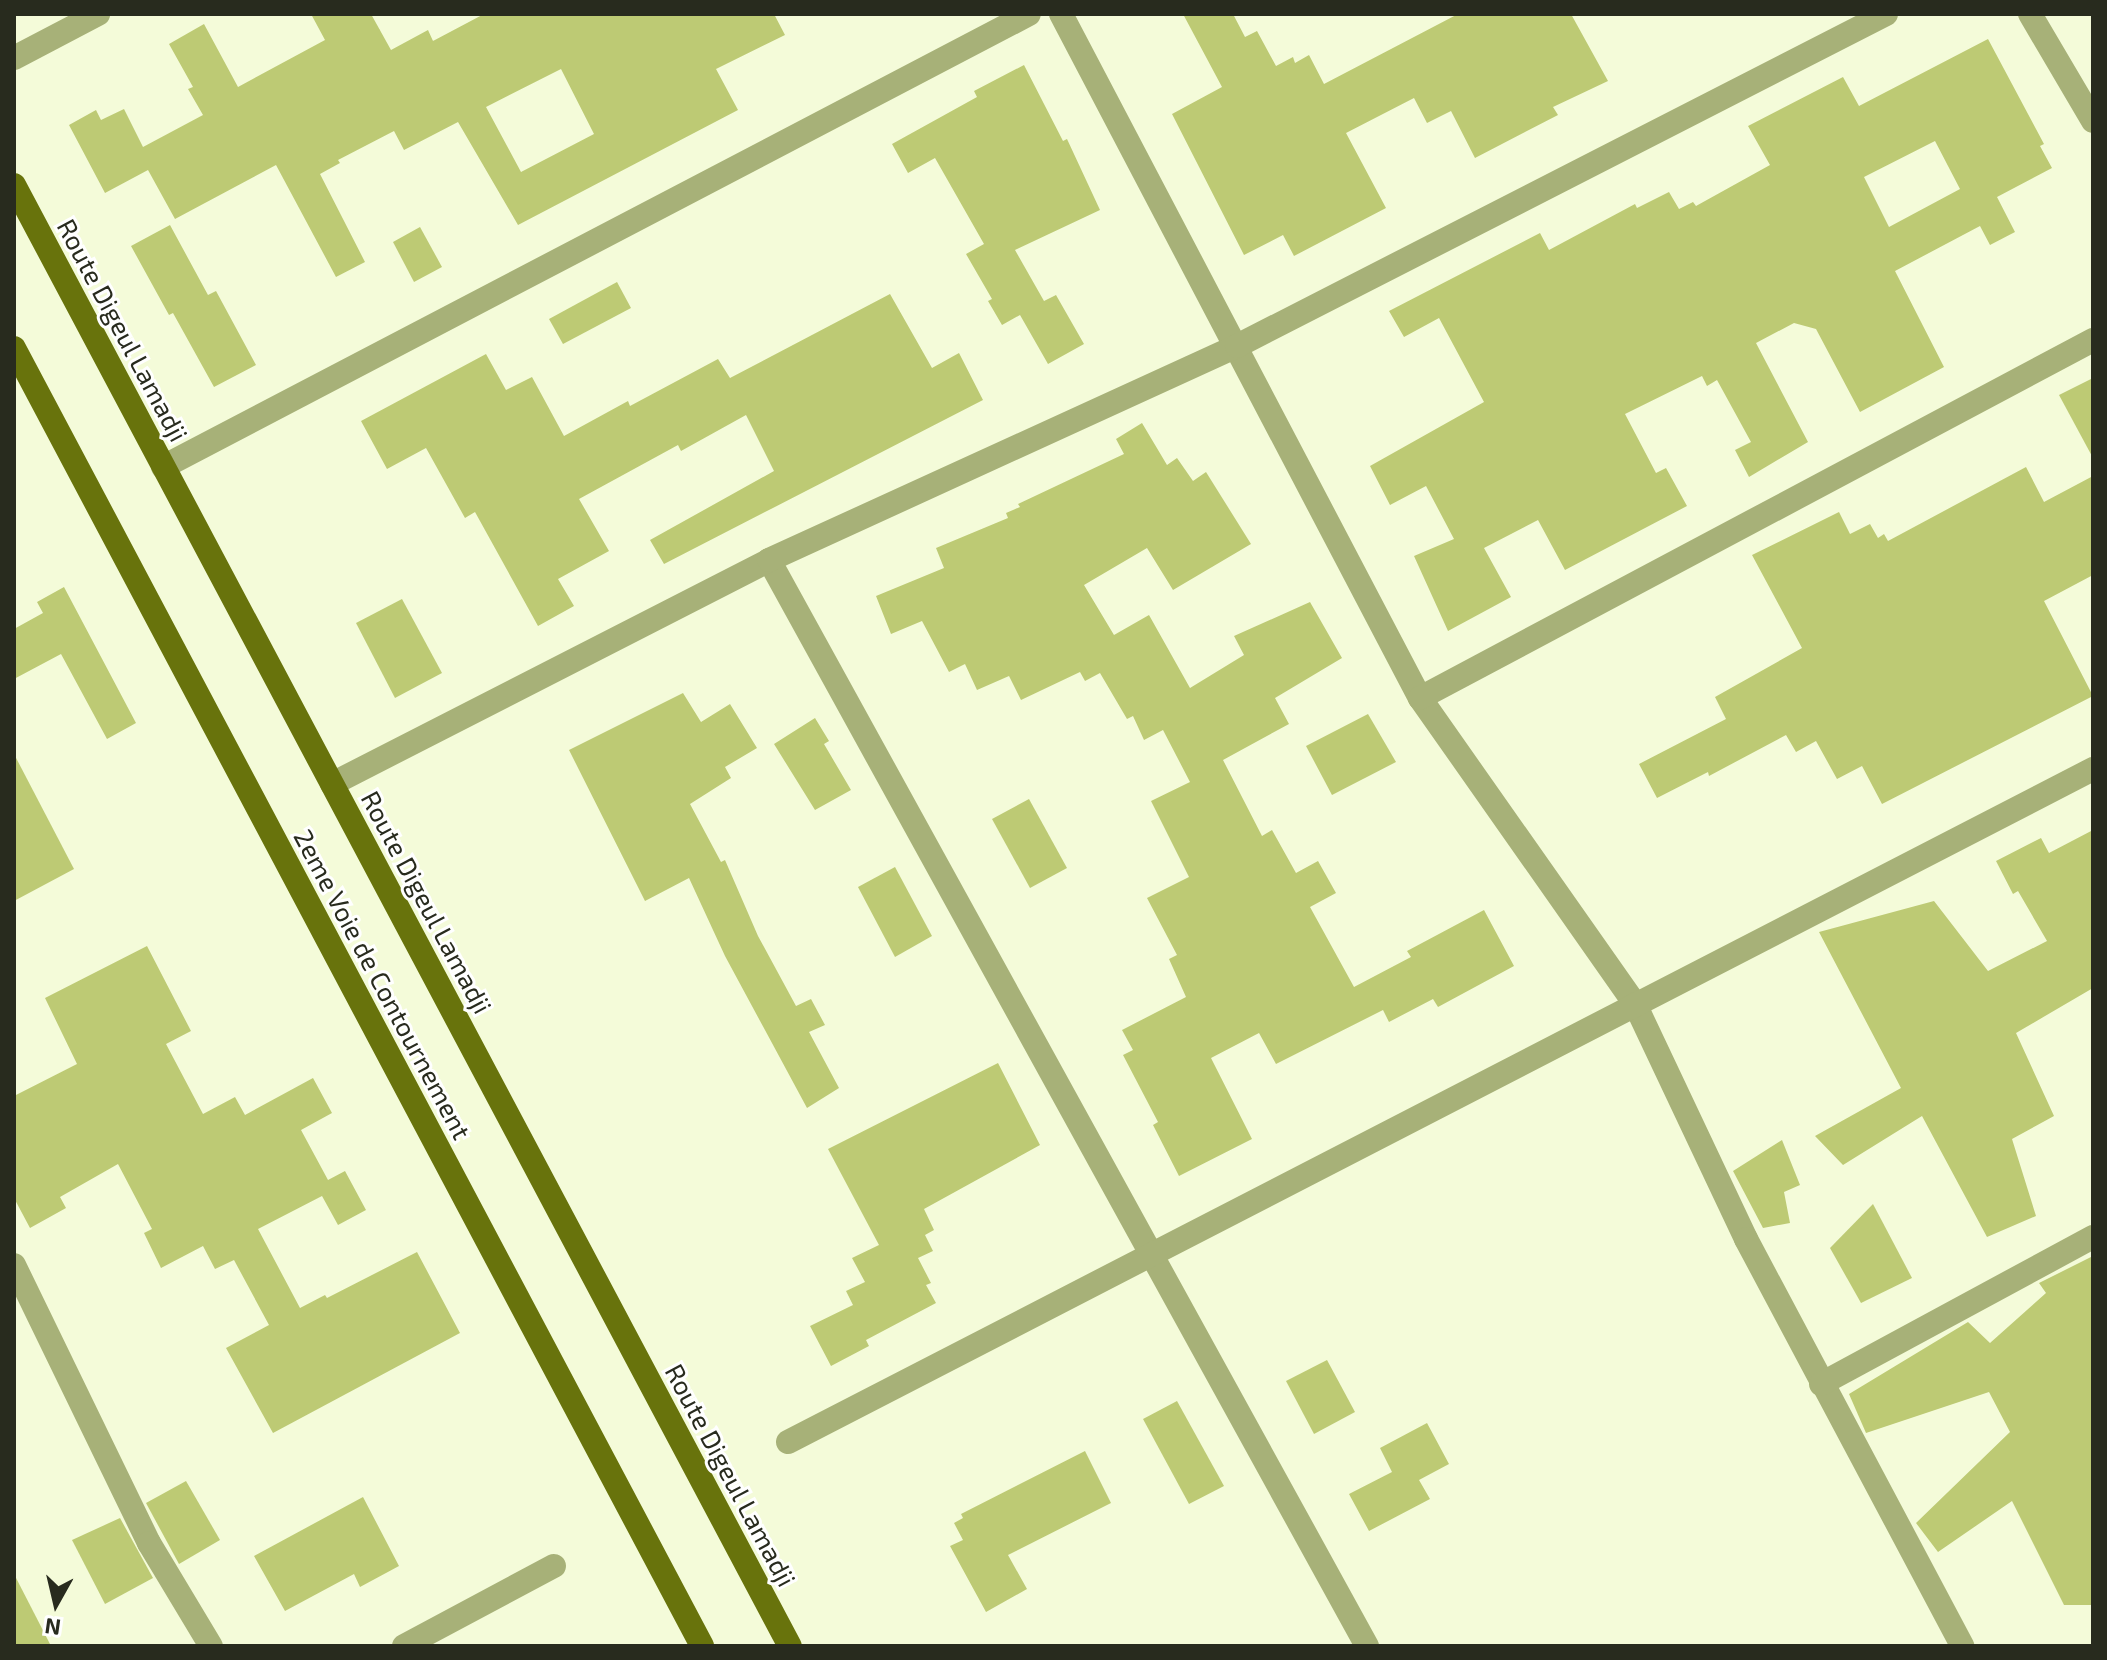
<!DOCTYPE html>
<html>
<head>
<meta charset="utf-8">
<style>
  body { margin:0 }
  #map { position:relative; width:2107px; height:1660px; overflow:hidden; background:#f4fbd9; font-family:"Exo 2",sans-serif }
  div>[style] { position:absolute }
  [style*='--x'] { left:calc(var(--x)*1px); top:calc(var(--y)*1px); width:calc(var(--w)*1px); rotate:calc(var(--a)*1deg) }
  .building>* { inset:0; background:#bdca74 }
  .minor>* { height:24px; margin:-12px; padding:0 12px; transform-origin:12px; border-radius:12px; background:#a7b178 }
  .major>* { height:24px; margin:-12px; padding:0 12px; transform-origin:12px; border-radius:12px; background:#68730c }
  span { translate:-50% -50%; white-space:nowrap; text-align:center; line-height:1.15; -webkit-text-stroke:6px #fff; paint-order:stroke }
  .street-label { font-size:26px; color:#282b1e }
  .frame { position:absolute; inset:0; border:16px solid #282b1e; pointer-events:none }
  .north { position:absolute; left:16px; top:1564px; width:80px; height:80px; -webkit-text-stroke:6px #fff; paint-order:stroke; rotate:188deg; font-size:22px; font-weight:700; line-height:32px; text-align:center; color:#282b1e }
  .north::after { content:''; display:block; margin:auto; width:28px; height:36px; background:#282b1e; clip-path:polygon(50% 0,100% 100%,50% 72%,0 100%) }
</style>
</head>
<body>
<div id="map">
  <div class="building">
    <i style="clip-path:polygon(evenodd,311px 14px,371px 14px,391px 50px,428px 30px,433px 41px,484px 14px,774px 14px,785px 35px,716px 69px,738px 110px,518px 225px,458px 122px,404px 150px,394px 131px,338px 160px,340px 163px,320px 174px,365px 262px,336px 277px,276px 165px,175px 219px,148px 170px,105px 193px,69px 125px,96px 110px,101px 120px,124px 109px,143px 147px,203px 115px,188px 89px,193px 87px,169px 44px,204px 24px,238px 87px,325px 40px,311px 14px,561px 69px,594px 134px,521px 172px,486px 107px,561px 69px)"></i>
    <i style="clip-path:polygon(1183px 14px,1233px 14px,1245px 37px,1257px 31px,1276px 66px,1293px 57px,1295px 63px,1309px 55px,1324px 84px,1458px 14px,1571px 14px,1608px 81px,1553px 107px,1558px 115px,1475px 158px,1451px 111px,1427px 123px,1414px 98px,1346px 133px,1386px 208px,1294px 256px,1283px 235px,1244px 255px,1172px 114px,1222px 87px)"></i>
    <i style="clip-path:polygon(evenodd,1988px 39px,2044px 144px,2040px 146px,2052px 168px,1997px 197px,2015px 232px,1990px 245px,1980px 226px,1895px 271px,1944px 367px,1860px 412px,1816px 329px,1794px 323px,1756px 343px,1808px 442px,1749px 477px,1735px 450px,1751px 442px,1717px 380px,1707px 386px,1702px 376px,1625px 414px,1656px 473px,1666px 468px,1687px 506px,1565px 570px,1538px 520px,1484px 548px,1511px 597px,1448px 631px,1414px 556px,1454px 539px,1426px 486px,1390px 505px,1370px 466px,1484px 402px,1439px 318px,1404px 337px,1389px 311px,1540px 233px,1549px 250px,1635px 204px,1637px 208px,1669px 192px,1679px 209px,1693px 202px,1696px 206px,1770px 165px,1748px 126px,1843px 77px,1859px 106px,1988px 39px,1935px 141px,1960px 189px,1889px 227px,1864px 177px,1935px 141px)"></i>
    <i style="clip-path:polygon(1024px 65px,1063px 141px,1067px 139px,1100px 210px,1015px 250px,1044px 301px,1056px 295px,1084px 344px,1048px 364px,1020px 315px,1002px 325px,988px 301px,992px 299px,966px 254px,984px 244px,935px 158px,908px 173px,892px 144px,977px 97px,974px 91px)"></i>
    <i style="clip-path:polygon(170px 225px,208px 295px,216px 291px,256px 365px,214px 387px,173px 313px,169px 315px,131px 246px)"></i>
    <i style="clip-path:polygon(420px 227px,442px 267px,414px 282px,393px 242px)"></i>
    <i style="clip-path:polygon(617px 282px,631px 308px,563px 344px,549px 319px)"></i>
    <i style="clip-path:polygon(890px 294px,932px 368px,959px 353px,983px 400px,664px 564px,650px 540px,774px 471px,746px 415px,681px 451px,678px 445px,579px 499px,609px 551px,558px 579px,574px 606px,538px 626px,475px 512px,465px 518px,426px 448px,387px 469px,361px 421px,486px 354px,506px 390px,532px 377px,564px 436px,628px 401px,630px 406px,718px 359px,730px 378px)"></i>
    <i style="clip-path:polygon(2093px 378px,2093px 458px,2059px 395px)"></i>
    <i style="clip-path:polygon(1142px 423px,1167px 465px,1177px 458px,1193px 481px,1206px 472px,1251px 544px,1173px 590px,1147px 548px,1084px 585px,1114px 635px,1149px 615px,1190px 688px,1244px 655px,1234px 636px,1310px 602px,1342px 658px,1275px 698px,1289px 724px,1223px 760px,1262px 836px,1272px 830px,1296px 873px,1318px 861px,1336px 893px,1310px 907px,1354px 987px,1411px 957px,1407px 951px,1484px 910px,1514px 966px,1438px 1007px,1433px 999px,1389px 1022px,1383px 1010px,1276px 1064px,1259px 1033px,1211px 1058px,1252px 1139px,1179px 1176px,1153px 1125px,1158px 1122px,1123px 1055px,1133px 1050px,1122px 1030px,1186px 997px,1169px 959px,1177px 955px,1147px 898px,1189px 877px,1151px 801px,1190px 782px,1163px 730px,1144px 740px,1133px 716px,1127px 719px,1100px 673px,1085px 681px,1080px 672px,1021px 700px,1009px 676px,977px 690px,965px 664px,949px 672px,922px 621px,891px 634px,876px 596px,944px 568px,936px 548px,1008px 518px,1006px 513px,1020px 507px,1018px 504px,1124px 454px,1116px 439px)"></i>
    <i style="clip-path:polygon(2026px 467px,2044px 502px,2093px 476px,2093px 575px,2044px 601px,2093px 696px,1882px 804px,1862px 766px,1837px 779px,1816px 741px,1796px 752px,1786px 735px,1709px 776px,1708px 772px,1657px 798px,1639px 764px,1726px 719px,1715px 697px,1802px 648px,1752px 555px,1839px 512px,1850px 534px,1870px 524px,1878px 538px,1884px 534px,1888px 541px)"></i>
    <i style="clip-path:polygon(64px 587px,136px 723px,107px 739px,61px 654px,14px 679px,14px 629px,43px 613px,37px 602px)"></i>
    <i style="clip-path:polygon(402px 599px,442px 673px,395px 698px,356px 623px)"></i>
    <i style="clip-path:polygon(683px 693px,701px 722px,730px 704px,757px 748px,725px 767px,731px 778px,690px 804px,721px 862px,725px 860px,758px 936px,796px 1006px,811px 999px,825px 1025px,809px 1032px,839px 1088px,807px 1108px,725px 956px,689px 878px,645px 901px,569px 750px)"></i>
    <i style="clip-path:polygon(1368px 714px,1396px 762px,1332px 795px,1306px 746px)"></i>
    <i style="clip-path:polygon(815px 718px,829px 741px,824px 744px,851px 790px,815px 810px,774px 744px)"></i>
    <i style="clip-path:polygon(14px 754px,74px 869px,14px 901px)"></i>
    <i style="clip-path:polygon(1029px 799px,1067px 868px,1030px 888px,992px 819px)"></i>
    <i style="clip-path:polygon(2093px 830px,2093px 988px,2016px 1033px,2054px 1116px,2012px 1139px,2036px 1216px,1987px 1237px,1922px 1116px,1843px 1165px,1815px 1136px,1901px 1088px,1819px 932px,1934px 901px,1988px 971px,2047px 941px,2018px 891px,2013px 894px,1996px 861px,2041px 838px,2049px 853px)"></i>
    <i style="clip-path:polygon(895px 867px,932px 936px,895px 957px,858px 887px)"></i>
    <i style="clip-path:polygon(147px 946px,191px 1031px,166px 1044px,203px 1114px,235px 1097px,245px 1115px,313px 1078px,332px 1113px,301px 1130px,328px 1180px,345px 1171px,366px 1210px,338px 1225px,322px 1196px,258px 1229px,300px 1308px,325px 1295px,327px 1298px,417px 1252px,460px 1333px,273px 1433px,226px 1348px,269px 1325px,234px 1260px,215px 1269px,203px 1246px,161px 1268px,144px 1233px,152px 1229px,118px 1164px,60px 1197px,66px 1208px,30px 1228px,14px 1198px,14px 1096px,77px 1064px,45px 998px)"></i>
    <i style="clip-path:polygon(998px 1063px,1040px 1145px,924px 1209px,934px 1230px,925px 1235px,933px 1251px,918px 1258px,931px 1283px,926px 1285px,936px 1303px,866px 1340px,869px 1346px,831px 1366px,810px 1326px,853px 1305px,846px 1291px,865px 1282px,852px 1258px,879px 1245px,828px 1149px)"></i>
    <i style="clip-path:polygon(1782px 1140px,1800px 1185px,1784px 1192px,1790px 1223px,1763px 1228px,1733px 1171px)"></i>
    <i style="clip-path:polygon(1873px 1204px,1912px 1278px,1861px 1303px,1830px 1248px)"></i>
    <i style="clip-path:polygon(2093px 1256px,2093px 1605px,2064px 1605px,2012px 1501px,1938px 1552px,1916px 1523px,2010px 1432px,1989px 1392px,1866px 1433px,1849px 1394px,1968px 1322px,1990px 1343px,2046px 1293px,2039px 1283px)"></i>
    <i style="clip-path:polygon(1327px 1360px,1355px 1412px,1314px 1434px,1286px 1381px)"></i>
    <i style="clip-path:polygon(1177px 1401px,1224px 1486px,1189px 1504px,1143px 1419px)"></i>
    <i style="clip-path:polygon(1427px 1423px,1449px 1464px,1419px 1480px,1430px 1499px,1369px 1531px,1349px 1494px,1392px 1472px,1380px 1448px)"></i>
    <i style="clip-path:polygon(1085px 1451px,1111px 1503px,1008px 1555px,1027px 1589px,986px 1612px,950px 1546px,963px 1540px,954px 1523px,963px 1518px,961px 1514px)"></i>
    <i style="clip-path:polygon(186px 1481px,220px 1540px,179px 1564px,146px 1503px)"></i>
    <i style="clip-path:polygon(363px 1497px,399px 1566px,360px 1587px,354px 1574px,285px 1611px,254px 1556px)"></i>
    <i style="clip-path:polygon(120px 1518px,153px 1578px,105px 1604px,72px 1540px)"></i>
    <i style="clip-path:polygon(14px 1574px,51px 1646px,14px 1646px)"></i>
  </div>
  <div class="minor">
    <i style="--x:1061;--y:14;--w:772;--a:62.31"></i>
    <i style="--x:1420;--y:698;--w:374;--a:54.9"></i>
    <i style="--x:1635;--y:1004;--w:260;--a:64.7"></i>
    <i style="--x:1746;--y:1239;--w:461;--a:62"></i>
    <i style="--x:2030;--y:14;--w:124;--a:59.5"></i>
    <i style="--x:14;--y:58;--w:95;--a:-27.6"></i>
    <i style="--x:163;--y:467;--w:977;--a:-27.61"></i>
    <i style="--x:769;--y:560;--w:1240;--a:61.16"></i>
    <i style="--x:1420;--y:698;--w:762;--a:-28.01"></i>
    <i style="--x:332;--y:784;--w:491;--a:-27.1"></i>
    <i style="--x:769;--y:560;--w:515;--a:-24.57"></i>
    <i style="--x:1237;--y:346;--w:729;--a:-27.09"></i>
    <i style="--x:14;--y:1265;--w:309;--a:64.1"></i>
    <i style="--x:149;--y:1543;--w:120;--a:59"></i>
    <i style="--x:1821;--y:1384;--w:309;--a:-28.4"></i>
    <i style="--x:788;--y:1442;--w:1468;--a:-27.28"></i>
    <i style="--x:404;--y:1646;--w:170;--a:-28.1"></i>
  </div>
  <div class="major">
    <i style="--x:14;--y:185;--w:1654;--a:62.03"></i>
    <i style="--x:14;--y:348;--w:1469;--a:62.07"></i>
  </div>
  <div class="street-label">
    <span style="left:123px;top:330px;rotate:62deg">Route Digeul Lamadji</span>
    <span style="left:427px;top:902px;rotate:62deg">Route Digeul Lamadji</span>
    <span style="left:383px;top:984px;rotate:62deg">2eme Voie de Contournement</span>
    <span style="left:731px;top:1475px;rotate:62deg">Route Digeul Lamadji</span>
  </div>
  <div class="frame"></div>
  <div class="north">N</div>
</div>
</body>
</html>
